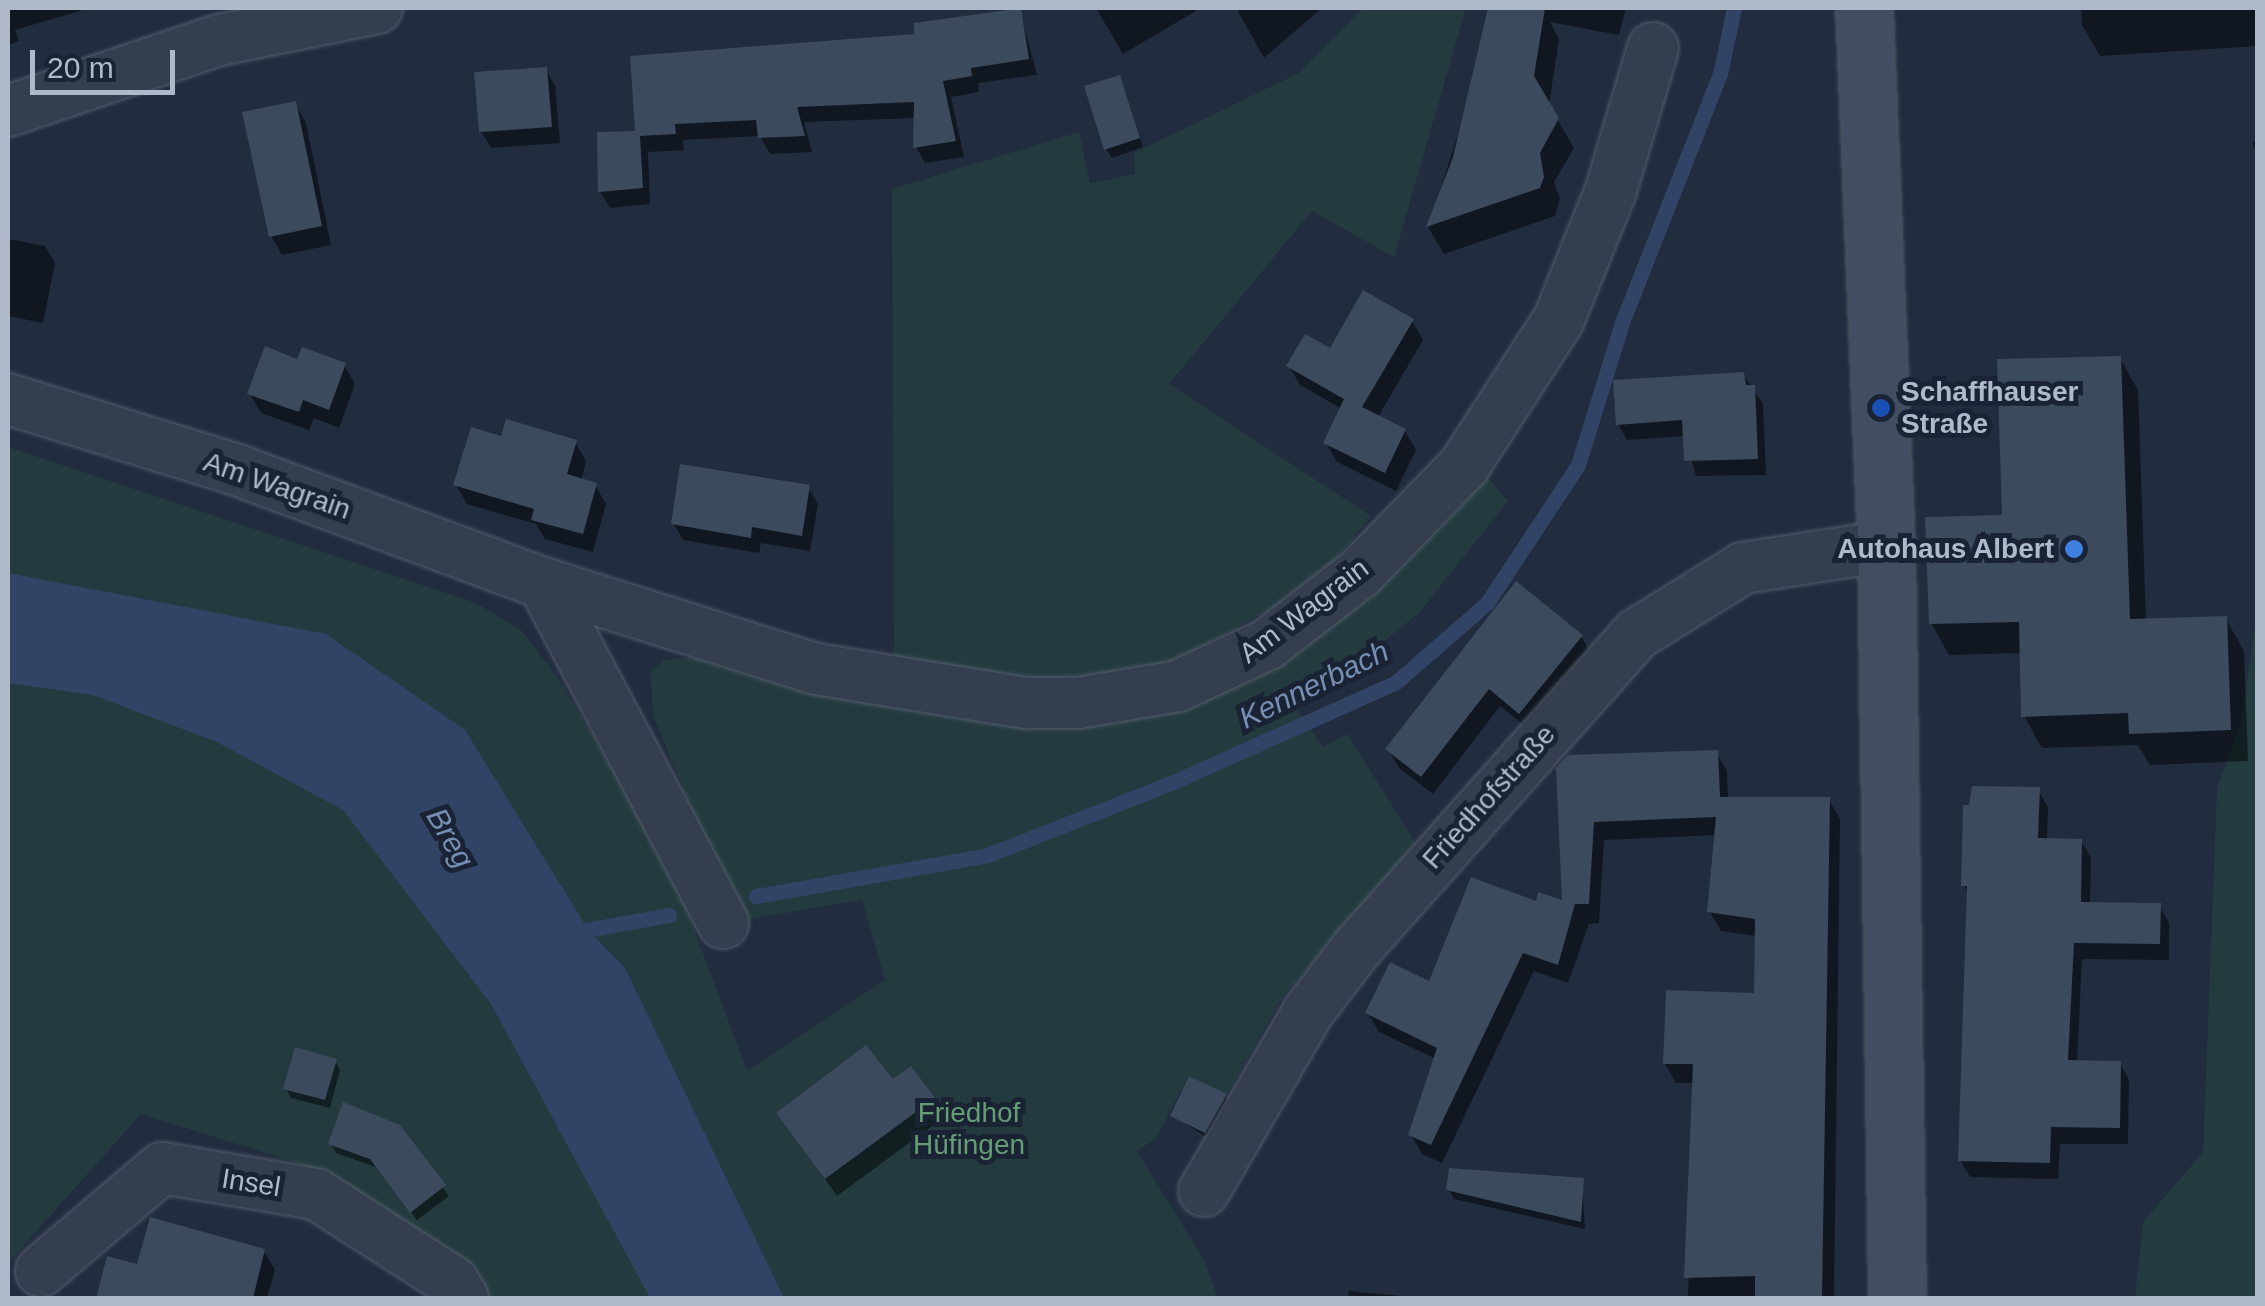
<!DOCTYPE html>
<html>
<head>
<meta charset="utf-8">
<style>
  body { margin:0 }
  #map { position:relative; width:2265px; height:1306px; overflow:hidden; background:#212c3e; font-family:Helvetica,sans-serif }
  div>[style] { position:absolute }
  [style*='--x'] { left:calc(var(--x)*1px); top:calc(var(--y)*1px); width:calc(var(--w)*1px); rotate:calc(var(--a)*1deg) }
  .green>* { inset:0; background:#233b3f }
  .water>* { inset:0; background:#314465 }
  .shadow>* { inset:0; background:#0007 }
  .stream>* { height:15px; margin:-7.5px; padding:0 7.5px; transform-origin:7.5px; border-radius:7.5px; background:#314465 }
  .building>* { inset:0; background:#3c4a5e }
  .roads { filter:drop-shadow(0 0 2px #535c6c) drop-shadow(0 0 2px #535c6c) }
  .minor>* { height:50px; margin:-25px; padding:0 25px; transform-origin:25px; border-radius:25px; background:#353e4e }
  .secondary>* { height:55px; margin:-27.5px; padding:0 27.5px; transform-origin:27.5px; border-radius:27.5px; background:#424d61 }
  .dots>* { width:28px; height:28px; translate:-50% -50%; box-sizing:border-box; border:5px solid #1a2333; border-radius:50% }
  span { translate:-50% -50%; white-space:nowrap; text-align:center; line-height:1.15; -webkit-text-stroke:10px #1a2333; paint-order:stroke }
  .poi-label { font-size:28px; color:#b0b9c9; font-weight:700 }
  .left { translate:0 -50%; text-align:left }
  .right { translate:-100% -50%; text-align:right }
  .street-label { font-size:28px; color:#b0b9c9 }
  .park-label { font-size:28px; color:#659d74 }
  .water-label { font-size:30px; color:#758eb4; font-style:italic }
  .frame { position:absolute; inset:0; border:10px solid #b0b9c9; pointer-events:none }
  .scale { position:absolute; left:30px; top:50px; width:145px; height:45px; box-sizing:border-box; border:5px solid #b0b9c9; border-top:0; padding-left:12px; font-size:30px; line-height:35px; white-space:nowrap; color:#b0b9c9; -webkit-text-stroke:8px #1a2333; paint-order:stroke }
</style>
</head>
<body>
<div id="map">
  <div class="green">
    <i style="clip-path:polygon(1363px 8px,1466px 8px,1394px 257px,1312px 211px,1169px 384px,1371px 516px,1330px 566px,1274px 607px,1155px 672px,1023px 681px,894px 661px,892px 189px,1079px 132px,1090px 183px,1135px 174px,1134px 153px,1299px 73px)"></i>
    <i style="clip-path:polygon(8px 447px,476px 603px,521px 630px,557px 676px,671px 868px,747px 1071px,885px 980px,862px 900px,739px 921px,654px 718px,650px 672px,664px 660px,696px 657px,854px 701px,984px 722px,1081px 721px,1179px 707px,1482px 470px,1508px 501px,1419px 613px,1298px 710px,1323px 747px,1347px 734px,1416px 843px,1281px 999px,1227px 1094px,1189px 1076px,1155px 1139px,1137px 1151px,1204px 1260px,1218px 1298px,488px 1298px,461px 1264px,372px 1202px,301px 1164px,141px 1114px,8px 1263px)"></i>
    <i style="clip-path:polygon(2257px 614px,2257px 1298px,2135px 1298px,2143px 1222px,2203px 1152px,2217px 789px,2241px 722px)"></i>
  </div>
  <div class="water">
    <i style="clip-path:polygon(8px 573px,326px 634px,465px 730px,589px 931px,625px 968px,784px 1298px,650px 1298px,491px 1004px,343px 810px,217px 742px,93px 695px,8px 683px)"></i>
  </div>
  <div class="shadow">
    <i style="clip-path:polygon(8px 8px,90px 8px,15px 30px,19px 41px,8px 45px)"></i>
    <i style="clip-path:polygon(1096px 8px,1194px 8px,1196px 11px,1123px 54px)"></i>
    <i style="clip-path:polygon(1236px 8px,1322px 8px,1264px 58px)"></i>
    <i style="clip-path:polygon(1499px 8px,1626px 8px,1619px 35px,1550px 22px,1559px 39px,1549px 105px,1574px 148px,1554px 182px,1560px 199px,1555px 216px,1444px 254px,1428px 227px)"></i>
    <i style="clip-path:polygon(2081px 8px,2258px 8px,2258px 46px,2100px 56px,2082px 25px)"></i>
    <i style="clip-path:polygon(1020px 10px,1037px 75px,978px 83px,979px 92px,951px 97px,964px 157px,925px 163px,916px 147px,916px 118px,804px 122px,812px 152px,770px 154px,760px 136px,683px 140px,684px 150px,648px 152px,650px 204px,610px 208px,600px 192px,637px 133px,916px 37px)"></i>
    <i style="clip-path:polygon(546px 69px,555px 86px,560px 143px,491px 148px,481px 131px)"></i>
    <i style="clip-path:polygon(1124px 87px,1143px 147px,1112px 158px,1106px 149px)"></i>
    <i style="clip-path:polygon(295px 104px,306px 123px,331px 245px,282px 255px,271px 236px)"></i>
    <i style="clip-path:polygon(2258px 136px,2258px 154px,2252px 144px)"></i>
    <i style="clip-path:polygon(8px 239px,45px 246px,55px 263px,43px 323px,8px 316px)"></i>
    <i style="clip-path:polygon(1412px 321px,1423px 340px,1378px 417px,1405px 431px,1416px 450px,1396px 491px,1337px 462px,1326px 443px,1342px 409px,1300px 385px,1289px 366px)"></i>
    <i style="clip-path:polygon(2120px 358px,2138px 390px,2146px 621px,2226px 619px,2244px 651px,2248px 761px,2150px 765px,2138px 745px,2042px 748px,2024px 716px,2022px 653px,1949px 655px,1931px 623px)"></i>
    <i style="clip-path:polygon(299px 362px,344px 365px,355px 384px,339px 428px,314px 418px,309px 430px,261px 413px,250px 394px)"></i>
    <i style="clip-path:polygon(1743px 374px,1763px 404px,1766px 475px,1696px 476px,1685px 436px,1627px 440px,1618px 424px)"></i>
    <i style="clip-path:polygon(575px 442px,586px 461px,581px 481px,595px 485px,606px 504px,593px 552px,545px 539px,536px 524px,467px 504px,456px 485px)"></i>
    <i style="clip-path:polygon(808px 487px,818px 504px,810px 551px,761px 543px,759px 553px,683px 540px,674px 524px)"></i>
    <i style="clip-path:polygon(1516px 584px,1581px 636px,1592px 655px,1531px 731px,1500px 706px,1433px 794px,1399px 768px,1388px 749px)"></i>
    <i style="clip-path:polygon(1716px 752px,1727px 771px,1728px 800px,1829px 800px,1840px 819px,1834px 1298px,1688px 1298px,1695px 1083px,1676px 1083px,1665px 1064px,1757px 995px,1757px 936px,1721px 931px,1710px 912px,1717px 835px,1604px 840px,1599px 923px,1589px 924px,1568px 983px,1534px 971px,1442px 1163px,1422px 1154px,1411px 1135px,1436px 1059px,1379px 1032px,1368px 1013px,1431px 984px,1537px 904px,1564px 903px,1559px 769px)"></i>
    <i style="clip-path:polygon(2038px 790px,2048px 807px,2047px 841px,2081px 841px,2091px 858px,2090px 905px,2159px 906px,2169px 923px,2169px 960px,2082px 959px,2077px 1063px,2120px 1063px,2129px 1080px,2128px 1144px,2060px 1144px,2058px 1179px,1970px 1177px,1960px 1160px,1969px 894px,1964px 885px)"></i>
    <i style="clip-path:polygon(335px 1061px,340px 1070px,330px 1108px,291px 1098px,286px 1089px)"></i>
    <i style="clip-path:polygon(1225px 1096px,1230px 1105px,1210px 1140px,1173px 1115px)"></i>
    <i style="clip-path:polygon(932px 1100px,943px 1118px,837px 1196px,779px 1114px)"></i>
    <i style="clip-path:polygon(394px 1124px,449px 1196px,417px 1220px,378px 1168px,336px 1153px,331px 1144px)"></i>
    <i style="clip-path:polygon(1582px 1180px,1585px 1229px,1454px 1199px,1449px 1190px)"></i>
    <i style="clip-path:polygon(264px 1251px,275px 1270px,267px 1298px,99px 1298px,109px 1259px,139px 1267px)"></i>
    <i style="clip-path:polygon(1349px 1291px,1421px 1298px,1348px 1298px)"></i>
  </div>
  <div class="stream">
    <i style="--x:756;--y:896;--w:236;--a:-10"></i>
    <i style="--x:988;--y:855;--w:197;--a:-21.5"></i>
    <i style="--x:1171;--y:783;--w:245;--a:-24.1"></i>
    <i style="--x:1395;--y:683;--w:122;--a:-41"></i>
    <i style="--x:1487;--y:603;--w:165;--a:-56.6"></i>
    <i style="--x:1578;--y:465;--w:152;--a:-72.8"></i>
    <i style="--x:1623;--y:320;--w:264;--a:-68.5"></i>
    <i style="--x:1720;--y:74;--w:67;--a:-78"></i>
    <i style="--x:570;--y:933;--w:101;--a:-10.3"></i>
  </div>
  <div class="building">
    <i style="clip-path:polygon(1021px 8px,1029px 59px,971px 68px,972px 76px,943px 81px,956px 141px,913px 148px,914px 102px,797px 107px,805px 136px,758px 138px,756px 120px,675px 124px,676px 134px,640px 136px,643px 188px,598px 192px,597px 132px,635px 131px,630px 56px,914px 34px,914px 23px)"></i>
    <i style="clip-path:polygon(1488px 8px,1545px 8px,1534px 76px,1559px 118px,1540px 153px,1544px 177px,1540px 188px,1426px 227px,1453px 157px)"></i>
    <i style="clip-path:polygon(547px 67px,552px 127px,479px 132px,474px 72px)"></i>
    <i style="clip-path:polygon(1120px 75px,1140px 138px,1104px 150px,1084px 86px)"></i>
    <i style="clip-path:polygon(296px 101px,322px 226px,269px 237px,242px 112px)"></i>
    <i style="clip-path:polygon(1363px 290px,1414px 319px,1362px 407px,1406px 429px,1385px 473px,1323px 443px,1344px 399px,1286px 366px,1305px 334px,1330px 348px)"></i>
    <i style="clip-path:polygon(265px 346px,297px 359px,302px 347px,346px 363px,329px 410px,303px 400px,299px 412px,247px 394px)"></i>
    <i style="clip-path:polygon(2121px 356px,2130px 619px,2227px 616px,2231px 730px,2129px 734px,2128px 713px,2021px 717px,2019px 622px,1929px 624px,1925px 517px,2002px 515px,1997px 359px)"></i>
    <i style="clip-path:polygon(1744px 372px,1746px 385px,1755px 385px,1758px 459px,1684px 461px,1682px 420px,1616px 425px,1613px 380px)"></i>
    <i style="clip-path:polygon(506px 419px,577px 440px,567px 474px,597px 483px,583px 534px,531px 520px,534px 509px,453px 485px,471px 427px,501px 436px)"></i>
    <i style="clip-path:polygon(680px 464px,810px 485px,802px 536px,752px 527px,751px 538px,671px 524px)"></i>
    <i style="clip-path:polygon(1516px 581px,1583px 635px,1519px 714px,1489px 689px,1421px 777px,1385px 749px)"></i>
    <i style="clip-path:polygon(1718px 750px,1720px 797px,1830px 797px,1822px 1298px,1755px 1298px,1755px 1276px,1684px 1278px,1693px 1064px,1663px 1064px,1666px 990px,1754px 993px,1755px 919px,1707px 912px,1716px 817px,1594px 822px,1589px 904px,1575px 904px,1558px 965px,1523px 953px,1431px 1145px,1408px 1135px,1437px 1048px,1365px 1013px,1390px 962px,1429px 981px,1471px 877px,1536px 901px,1538px 892px,1562px 900px,1556px 768px,1568px 755px)"></i>
    <i style="clip-path:polygon(1972px 786px,2040px 787px,2038px 838px,2082px 839px,2081px 902px,2161px 903px,2160px 944px,2074px 943px,2068px 1060px,2121px 1061px,2120px 1128px,2051px 1127px,2050px 1163px,1958px 1161px,1967px 886px,1961px 886px,1963px 805px,1969px 805px)"></i>
    <i style="clip-path:polygon(866px 1045px,893px 1079px,911px 1066px,935px 1098px,825px 1179px,776px 1113px)"></i>
    <i style="clip-path:polygon(295px 1047px,337px 1059px,325px 1100px,283px 1089px)"></i>
    <i style="clip-path:polygon(1189px 1076px,1227px 1094px,1205px 1133px,1170px 1116px)"></i>
    <i style="clip-path:polygon(343px 1102px,400px 1125px,446px 1185px,410px 1213px,370px 1159px,328px 1144px)"></i>
    <i style="clip-path:polygon(1449px 1168px,1584px 1178px,1581px 1222px,1446px 1190px)"></i>
    <i style="clip-path:polygon(150px 1217px,265px 1249px,253px 1298px,96px 1298px,107px 1256px,137px 1264px)"></i>
  </div>
  <div class="roads">
    <div class="minor">
      <i style="--x:8;--y:111;--w:223;--a:-18.6"></i>
      <i style="--x:219;--y:40;--w:161;--a:-11.4"></i>
      <i style="--x:8;--y:399;--w:240;--a:17.2"></i>
      <i style="--x:237;--y:470;--w:326;--a:20.3"></i>
      <i style="--x:543;--y:583;--w:286;--a:17.5"></i>
      <i style="--x:816;--y:669;--w:214;--a:9.2"></i>
      <i style="--x:1027;--y:703;--w:51;--a:0"></i>
      <i style="--x:1078;--y:703;--w:101;--a:-9.6"></i>
      <i style="--x:1178;--y:686;--w:99;--a:-25"></i>
      <i style="--x:1268;--y:644;--w:116;--a:-37.7"></i>
      <i style="--x:1360;--y:573;--w:149;--a:-45.8"></i>
      <i style="--x:1464;--y:466;--w:175;--a:-57.1"></i>
      <i style="--x:1559;--y:319;--w:139;--a:-68"></i>
      <i style="--x:1611;--y:190;--w:148;--a:-73.5"></i>
      <i style="--x:543;--y:583;--w:385;--a:62.1"></i>
      <i style="--x:1204;--y:1191;--w:207;--a:-59.8"></i>
      <i style="--x:1308;--y:1012;--w:81;--a:-52.6"></i>
      <i style="--x:1357;--y:948;--w:421;--a:-48.3"></i>
      <i style="--x:1637;--y:634;--w:125;--a:-31.9"></i>
      <i style="--x:1743;--y:568;--w:145;--a:-8.7"></i>
      <i style="--x:41;--y:1271;--w:159;--a:-40.4"></i>
      <i style="--x:162;--y:1168;--w:156;--a:9.6"></i>
      <i style="--x:316;--y:1194;--w:163;--a:32.7"></i>
      <i style="--x:453;--y:1282;--w:19;--a:58"></i>
    </div>
    <div class="secondary">
      <i style="--x:1864;--y:8;--w:538;--a:87.66"></i>
      <i style="--x:1886;--y:546;--w:752;--a:89.16"></i>
    </div>
  </div>
  <div class="dots">
    <i style="left:1881px;top:408px;background:#1a4fb4"></i>
    <i style="left:2074px;top:549px;background:#3f7fe0"></i>
  </div>
  <div class="poi-label">
    <span class="left" style="left:1901px;top:408px">Schaffhauser<br>Straße</span>
    <span class="right" style="left:2054px;top:549px">Autohaus Albert</span>
  </div>
  <div class="street-label">
    <span style="left:277px;top:486px;rotate:19deg">Am Wagrain</span>
    <span style="left:1304px;top:611px;rotate:-37deg">Am Wagrain</span>
    <span style="left:1489px;top:797px;rotate:-48deg">Friedhofstraße</span>
    <span style="left:251px;top:1183px;rotate:9deg">Insel</span>
  </div>
  <div class="park-label">
    <span style="left:969px;top:1129px">Friedhof<br>Hüfingen</span>
  </div>
  <div class="water-label">
    <span style="left:1314px;top:685px;rotate:-26deg">Kennerbach</span>
    <span style="left:450px;top:838px;rotate:60deg">Breg</span>
  </div>
  <div class="frame"></div>
  <div class="scale">20 m</div>
</div>
</body>
</html>
